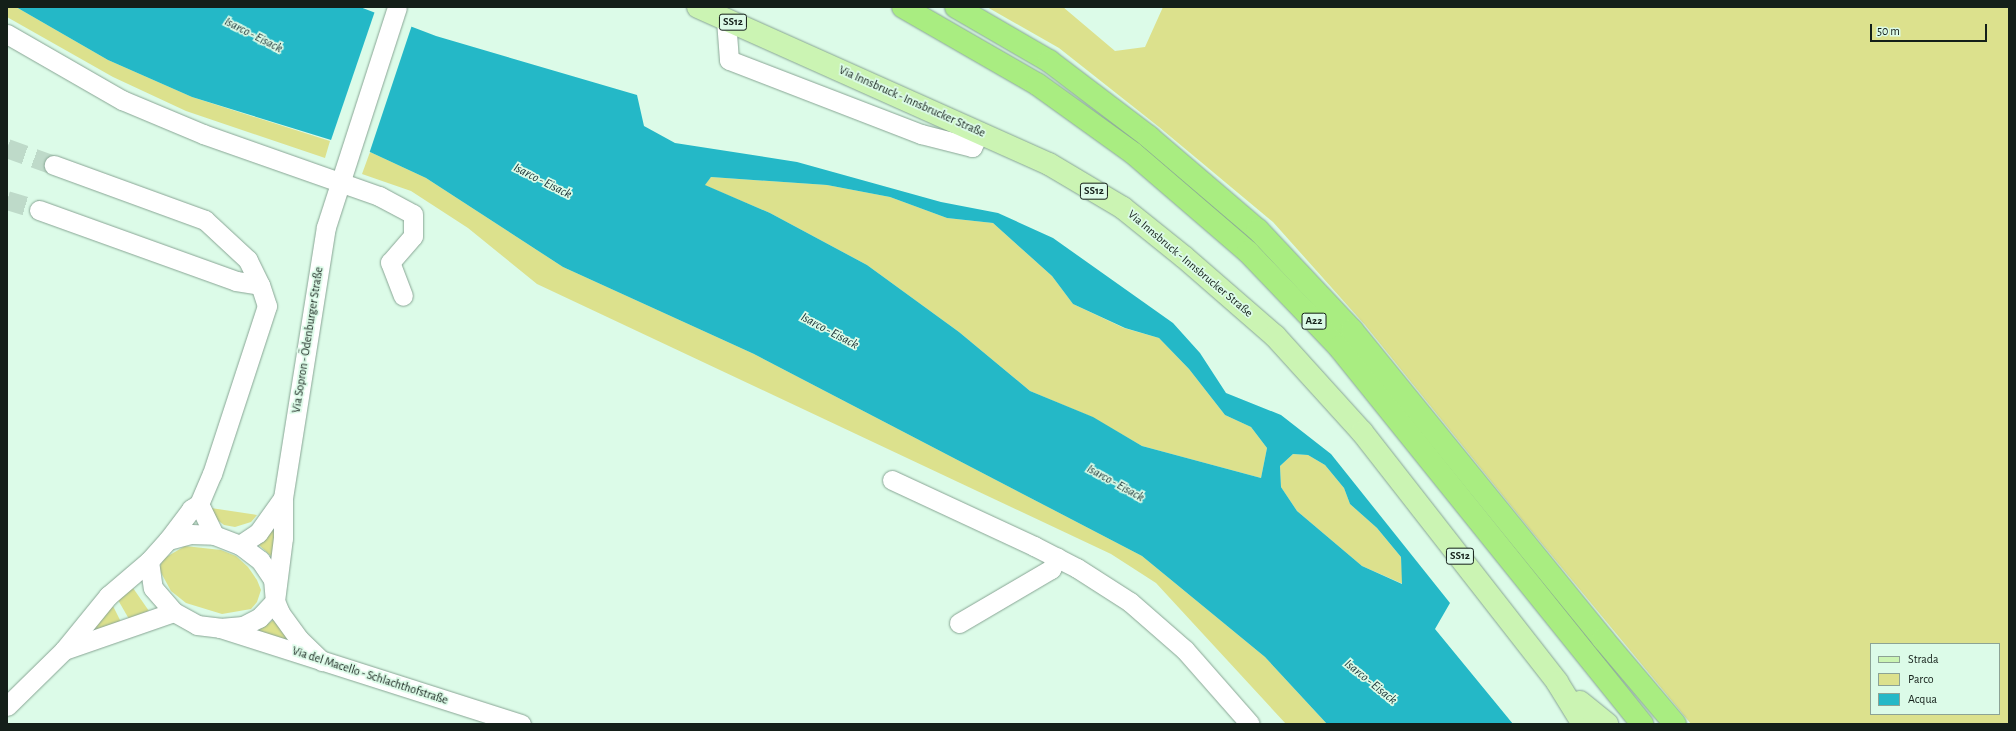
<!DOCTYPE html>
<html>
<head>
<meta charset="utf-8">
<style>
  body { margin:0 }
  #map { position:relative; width:2016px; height:731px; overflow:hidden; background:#dcfbe8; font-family:"Alegreya Sans",sans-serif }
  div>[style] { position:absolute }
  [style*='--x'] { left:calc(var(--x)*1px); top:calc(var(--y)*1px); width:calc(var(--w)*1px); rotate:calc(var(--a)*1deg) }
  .green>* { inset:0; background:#dce18d }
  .water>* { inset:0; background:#24b8c7 }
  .pier>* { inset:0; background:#dcfbe8 }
  .minor-tunnel>* { height:19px; margin-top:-9.5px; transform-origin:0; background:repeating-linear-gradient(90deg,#bedac9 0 19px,transparent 0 29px) }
  .roads { filter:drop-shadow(0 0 1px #88a594) drop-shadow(0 0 1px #88a594) }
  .minor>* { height:19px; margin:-9.5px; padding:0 9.5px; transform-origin:9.5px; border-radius:9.5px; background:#fff }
  .major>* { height:22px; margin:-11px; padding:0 11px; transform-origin:11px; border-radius:11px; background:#cbf4b3 }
  .highway>* { height:22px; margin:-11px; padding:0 11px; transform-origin:11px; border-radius:11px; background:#a9ed81 }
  span { translate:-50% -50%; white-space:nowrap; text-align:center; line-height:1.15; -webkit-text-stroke:3.5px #dcfbe8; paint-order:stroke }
  .shield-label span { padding:1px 3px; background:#dcfbe8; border:1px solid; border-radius:3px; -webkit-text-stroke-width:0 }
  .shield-label { font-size:11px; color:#141f19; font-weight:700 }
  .street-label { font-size:12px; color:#141f19 }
  .water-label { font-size:13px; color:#21383b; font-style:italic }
  .frame { position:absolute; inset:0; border:8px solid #141f19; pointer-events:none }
  .legend { position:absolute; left:1870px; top:643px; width:130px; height:72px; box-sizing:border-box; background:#dcfbe8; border:1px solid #8ca395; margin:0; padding:5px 7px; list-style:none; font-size:12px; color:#141f19 }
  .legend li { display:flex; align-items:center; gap:8px; height:20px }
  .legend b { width:20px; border:1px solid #8ca395 }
  .scale { position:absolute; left:1870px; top:24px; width:117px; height:18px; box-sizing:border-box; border:2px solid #141f19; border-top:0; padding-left:5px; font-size:12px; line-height:14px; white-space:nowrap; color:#141f19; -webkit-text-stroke:3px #dcfbe8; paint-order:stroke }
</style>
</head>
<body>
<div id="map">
  <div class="green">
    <i style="clip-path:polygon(7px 7px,16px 7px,108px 60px,192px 97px,330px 141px,325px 158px,186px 111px,113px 77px,7px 17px)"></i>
    <i style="clip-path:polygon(evenodd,987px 7px,1063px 7px,1115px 51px,1145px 47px,1163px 7px,2009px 7px,2009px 724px,1691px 724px,1528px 527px,1365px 325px,1273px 222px,1159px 127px,1059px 48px,987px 7px,1871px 644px,1999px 644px,1999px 714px,1871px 714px,1871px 644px)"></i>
    <i style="clip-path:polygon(370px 152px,426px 178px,563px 267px,754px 354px,1142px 556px,1265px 657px,1327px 724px,1286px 724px,1156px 583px,1111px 554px,537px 284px,468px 228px,411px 191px,362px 174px)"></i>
    <i style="clip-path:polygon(711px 177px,827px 185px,890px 197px,947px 218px,993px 223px,1052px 276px,1073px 304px,1124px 328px,1159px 338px,1189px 369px,1225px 415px,1251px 427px,1267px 448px,1261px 478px,1142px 446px,1092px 417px,1030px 391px,959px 332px,867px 265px,770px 213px,704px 185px)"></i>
    <i style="clip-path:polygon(1293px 454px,1308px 455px,1325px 465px,1344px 488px,1350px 504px,1377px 528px,1401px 557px,1403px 584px,1362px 566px,1297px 511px,1281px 487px,1280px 466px)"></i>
    <i style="clip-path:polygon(211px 508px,257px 515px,251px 522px,235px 527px,224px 525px,216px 519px)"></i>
    <i style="clip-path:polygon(277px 525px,272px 557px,259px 545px)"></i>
    <i style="clip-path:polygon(185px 546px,221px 550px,236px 556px,248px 567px,257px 580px,261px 590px,257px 602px,251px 609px,222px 614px,186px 603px,171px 591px,159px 569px,163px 559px)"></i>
    <i style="clip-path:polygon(133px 588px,149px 611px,129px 619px,118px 600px)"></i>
    <i style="clip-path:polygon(113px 606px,121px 622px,85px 633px)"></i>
    <i style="clip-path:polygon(278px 617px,292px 637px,289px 647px,251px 635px)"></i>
  </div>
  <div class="water">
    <i style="clip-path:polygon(evenodd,16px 7px,360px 7px,436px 36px,637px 95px,644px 126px,675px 143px,797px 162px,941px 202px,998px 213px,1053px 238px,1173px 323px,1200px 353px,1226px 393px,1281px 415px,1331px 454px,1450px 603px,1435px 629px,1513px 724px,1327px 724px,1265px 657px,1142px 556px,754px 354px,563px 267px,426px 178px,370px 152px,192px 97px,108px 60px,16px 7px,711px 177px,827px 185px,890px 197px,947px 218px,993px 223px,1052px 276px,1073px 304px,1125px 328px,1159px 338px,1189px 369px,1225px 415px,1251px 427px,1267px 448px,1261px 478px,1142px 446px,1093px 417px,1030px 391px,959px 332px,867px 265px,770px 213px,705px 185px,711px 177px,16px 7px,1293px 454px,1308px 455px,1325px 465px,1344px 488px,1350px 504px,1377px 528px,1401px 557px,1402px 584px,1362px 566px,1297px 511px,1281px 487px,1280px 466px,1293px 454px)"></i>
  </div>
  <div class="pier">
    <i style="clip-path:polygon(375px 11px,412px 25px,369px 154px,330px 143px)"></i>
  </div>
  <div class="minor-tunnel">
    <i style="--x:7;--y:148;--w:50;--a:19.9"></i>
    <i style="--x:7;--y:200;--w:34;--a:17"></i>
  </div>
  <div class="roads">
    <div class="minor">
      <i style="--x:726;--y:20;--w:40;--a:85.7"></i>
      <i style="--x:729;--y:60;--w:206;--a:21.1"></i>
      <i style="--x:921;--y:134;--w:53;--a:14.3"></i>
      <i style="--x:972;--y:147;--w:17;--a:-62"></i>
      <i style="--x:7;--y:34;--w:133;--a:29.9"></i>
      <i style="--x:122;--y:100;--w:88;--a:22.8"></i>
      <i style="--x:203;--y:134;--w:187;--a:19.4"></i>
      <i style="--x:379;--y:196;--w:38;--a:28"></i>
      <i style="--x:413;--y:214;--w:22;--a:90"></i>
      <i style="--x:413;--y:236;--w:35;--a:131"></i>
      <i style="--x:390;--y:262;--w:36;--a:69"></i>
      <i style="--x:39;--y:210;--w:209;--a:19.8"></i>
      <i style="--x:236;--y:281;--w:24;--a:9"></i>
      <i style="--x:260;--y:285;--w:28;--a:-116"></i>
      <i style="--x:248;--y:260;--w:59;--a:-137.1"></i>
      <i style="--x:205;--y:220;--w:161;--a:-160"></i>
      <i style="--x:892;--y:480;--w:157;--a:24.9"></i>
      <i style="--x:1034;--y:546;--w:48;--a:27.1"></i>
      <i style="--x:1077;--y:568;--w:63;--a:32.7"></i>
      <i style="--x:1130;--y:602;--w:73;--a:41.1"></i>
      <i style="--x:1185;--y:650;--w:98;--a:48.7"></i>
      <i style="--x:199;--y:504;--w:33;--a:-67"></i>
      <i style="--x:212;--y:474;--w:177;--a:-71.9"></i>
      <i style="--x:267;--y:306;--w:22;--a:-108"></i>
      <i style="--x:199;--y:504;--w:34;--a:64"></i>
      <i style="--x:168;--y:540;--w:39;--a:-53"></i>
      <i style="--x:191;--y:509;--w:9;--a:-32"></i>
      <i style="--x:240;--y:545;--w:22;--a:-34"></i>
      <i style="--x:258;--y:533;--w:43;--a:-54.5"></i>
      <i style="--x:149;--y:561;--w:27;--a:82"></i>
      <i style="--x:153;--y:588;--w:32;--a:49"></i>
      <i style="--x:174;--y:612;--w:26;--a:29"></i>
      <i style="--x:197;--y:625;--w:23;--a:7"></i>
      <i style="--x:220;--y:628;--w:316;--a:17.7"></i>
      <i style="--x:959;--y:623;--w:107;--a:-30.4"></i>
      <i style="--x:1051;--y:569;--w:13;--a:-61"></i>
      <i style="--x:220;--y:628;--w:23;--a:-5"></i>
      <i style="--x:243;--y:626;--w:18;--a:-27"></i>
      <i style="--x:259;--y:618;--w:23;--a:-47"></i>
      <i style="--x:275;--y:601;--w:64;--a:-82.8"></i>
      <i style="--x:283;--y:538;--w:40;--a:-90"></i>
      <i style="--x:283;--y:498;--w:274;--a:-81"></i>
      <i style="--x:326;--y:227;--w:231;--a:-72.1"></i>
      <i style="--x:64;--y:650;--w:116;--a:-19.1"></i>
      <i style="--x:7;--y:706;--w:80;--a:-44.5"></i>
      <i style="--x:64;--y:650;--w:70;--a:-50.8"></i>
      <i style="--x:108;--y:596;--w:54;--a:-40.5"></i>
      <i style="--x:149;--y:561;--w:28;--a:-48"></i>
      <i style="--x:168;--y:540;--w:23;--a:-15"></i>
      <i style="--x:190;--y:534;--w:24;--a:2"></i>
      <i style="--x:214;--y:535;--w:28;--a:21"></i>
      <i style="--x:240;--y:545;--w:25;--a:37"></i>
      <i style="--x:260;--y:560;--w:23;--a:56"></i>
      <i style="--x:273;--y:579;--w:22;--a:85"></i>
      <i style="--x:275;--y:601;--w:13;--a:67"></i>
      <i style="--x:280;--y:613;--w:32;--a:54"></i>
      <i style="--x:299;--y:639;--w:32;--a:44"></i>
    </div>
    <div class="major">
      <i style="--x:698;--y:7;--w:385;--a:24.1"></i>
      <i style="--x:1049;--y:164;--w:86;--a:30.7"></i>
      <i style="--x:1123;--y:208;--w:78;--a:38.8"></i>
      <i style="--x:1184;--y:257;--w:121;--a:41"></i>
      <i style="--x:1275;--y:336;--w:130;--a:47.8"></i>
      <i style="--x:1362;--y:432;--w:317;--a:52"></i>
      <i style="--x:1557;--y:682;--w:49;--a:58.2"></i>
      <i style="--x:1580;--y:702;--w:35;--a:39"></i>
    </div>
    <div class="highway">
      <i style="--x:903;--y:7;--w:155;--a:29.9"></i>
      <i style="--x:1037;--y:84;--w:118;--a:35.7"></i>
      <i style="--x:1133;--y:153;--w:152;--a:40.7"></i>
      <i style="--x:1248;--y:252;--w:132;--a:46.2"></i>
      <i style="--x:1339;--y:347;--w:484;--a:51.2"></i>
      <i style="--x:956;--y:7;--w:108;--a:30.1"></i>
      <i style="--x:1049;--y:61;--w:126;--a:37.2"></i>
      <i style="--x:1149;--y:137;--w:143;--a:40.5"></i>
      <i style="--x:1258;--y:230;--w:137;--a:46.8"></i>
      <i style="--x:1352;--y:330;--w:398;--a:50.9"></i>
      <i style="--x:1603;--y:639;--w:111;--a:49.7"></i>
    </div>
  </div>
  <div class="shield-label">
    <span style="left:733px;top:22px">SS12</span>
    <span style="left:1094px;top:191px">SS12</span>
    <span style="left:1314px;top:321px">A22</span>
    <span style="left:1460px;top:556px">SS12</span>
  </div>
  <div class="street-label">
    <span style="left:912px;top:102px;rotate:24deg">Via Innsbruck - Innsbrucker Straße</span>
    <span style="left:1190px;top:264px;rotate:40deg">Via Innsbruck - Innsbrucker Straße</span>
    <span style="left:308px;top:340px;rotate:-81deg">Via Sopron - Ödenburger Straße</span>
    <span style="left:370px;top:676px;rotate:18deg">Via del Macello - Schlachthofstraße</span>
  </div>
  <div class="water-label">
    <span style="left:253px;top:36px;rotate:27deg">Isarco - Eisack</span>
    <span style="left:542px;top:182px;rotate:27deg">Isarco - Eisack</span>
    <span style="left:829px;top:332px;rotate:28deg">Isarco - Eisack</span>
    <span style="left:1115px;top:484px;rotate:29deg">Isarco - Eisack</span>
    <span style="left:1370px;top:683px;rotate:39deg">Isarco - Eisack</span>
  </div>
  <div class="frame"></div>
  <ul class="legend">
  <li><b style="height:5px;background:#cbf4b3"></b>Strada</li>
  <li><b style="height:11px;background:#dce18d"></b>Parco</li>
  <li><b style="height:11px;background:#24b8c7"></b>Acqua</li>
  </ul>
  <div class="scale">50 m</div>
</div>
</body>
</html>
